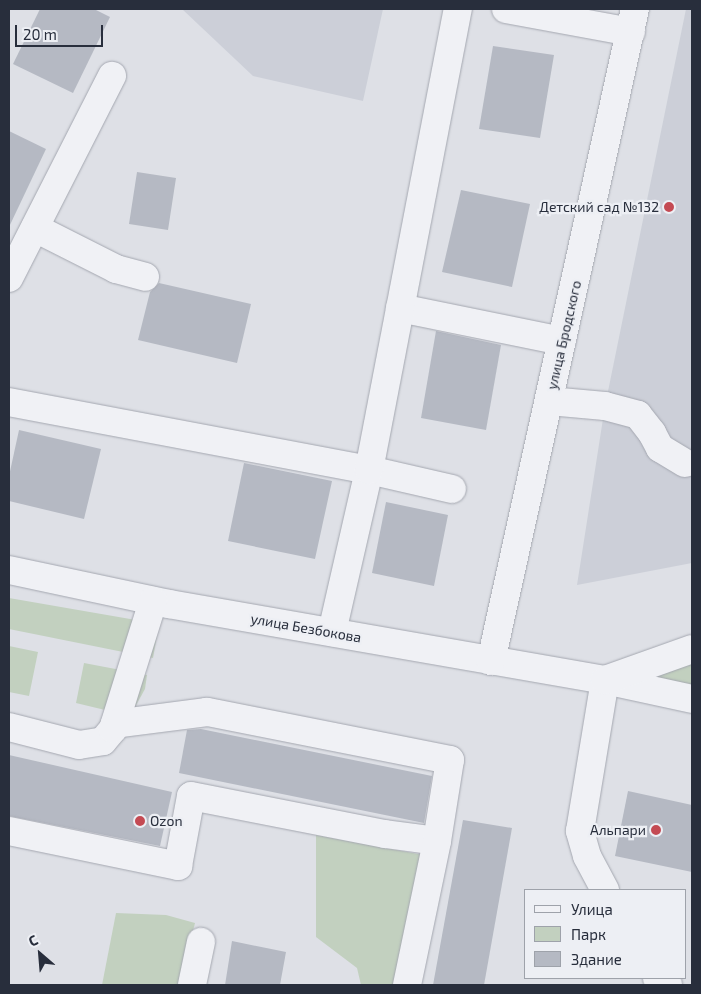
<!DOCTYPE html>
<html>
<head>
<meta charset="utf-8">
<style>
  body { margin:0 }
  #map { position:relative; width:701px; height:994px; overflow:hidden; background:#dee0e6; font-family:"Exo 2",sans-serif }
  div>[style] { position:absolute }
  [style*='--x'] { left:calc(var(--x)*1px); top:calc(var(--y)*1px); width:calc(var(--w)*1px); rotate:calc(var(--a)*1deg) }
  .built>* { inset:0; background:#cccfd8 }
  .green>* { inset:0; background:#c2d0bf }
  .building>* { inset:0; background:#b5b9c3 }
  .roads { filter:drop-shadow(0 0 1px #a4a7b0) drop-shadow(0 0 1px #a4a7b0) }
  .minor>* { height:28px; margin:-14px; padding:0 14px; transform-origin:14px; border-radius:14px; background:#f0f1f5 }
  .dots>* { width:14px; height:14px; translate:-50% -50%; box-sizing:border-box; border:2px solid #edeff4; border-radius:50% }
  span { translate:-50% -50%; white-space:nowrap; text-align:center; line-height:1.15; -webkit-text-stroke:4.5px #edeff4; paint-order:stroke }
  .poi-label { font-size:14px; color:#282e3c }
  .right { translate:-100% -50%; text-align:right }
  .left { translate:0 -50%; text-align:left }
  .street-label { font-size:14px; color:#282e3c }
  .frame { position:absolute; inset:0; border:10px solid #282e3c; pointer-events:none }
  .legend { position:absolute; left:524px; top:889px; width:162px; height:90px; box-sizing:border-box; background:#edeff4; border:1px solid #9ea2aa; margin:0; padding:6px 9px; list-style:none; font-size:15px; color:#282e3c }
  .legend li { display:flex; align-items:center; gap:10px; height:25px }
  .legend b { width:25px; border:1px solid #9ea2aa }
  .north { position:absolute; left:15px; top:929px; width:50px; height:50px; -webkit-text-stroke:4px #edeff4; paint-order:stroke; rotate:333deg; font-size:14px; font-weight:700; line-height:20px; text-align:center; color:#282e3c }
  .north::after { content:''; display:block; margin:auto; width:18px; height:22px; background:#282e3c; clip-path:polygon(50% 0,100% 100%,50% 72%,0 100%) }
  .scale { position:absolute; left:15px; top:25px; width:88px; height:22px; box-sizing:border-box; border:2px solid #282e3c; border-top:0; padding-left:6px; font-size:15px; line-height:18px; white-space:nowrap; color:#282e3c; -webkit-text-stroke:4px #edeff4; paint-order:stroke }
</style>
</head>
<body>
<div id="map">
  <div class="built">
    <i style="clip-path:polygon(182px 9px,383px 9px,363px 101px,253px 76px)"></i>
    <i style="clip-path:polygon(686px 9px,692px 9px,692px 563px,577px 585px,605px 406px)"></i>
  </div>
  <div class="green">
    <i style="clip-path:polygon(9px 598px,159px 624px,153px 658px,9px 629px)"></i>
    <i style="clip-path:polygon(9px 646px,38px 652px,29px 696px,9px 692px)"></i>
    <i style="clip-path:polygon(692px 649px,692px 699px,605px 680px)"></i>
    <i style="clip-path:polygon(84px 663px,147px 675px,145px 689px,130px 716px,76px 703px)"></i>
    <i style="clip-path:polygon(316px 835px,429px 856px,409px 985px,361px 985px,357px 968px,316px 937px)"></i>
    <i style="clip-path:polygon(116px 913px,166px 915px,195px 923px,179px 985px,102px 985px)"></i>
  </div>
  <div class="building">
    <i style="clip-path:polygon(40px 9px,94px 9px,110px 17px,73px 93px,13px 64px)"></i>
    <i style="clip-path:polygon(493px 46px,554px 55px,540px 138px,479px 129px)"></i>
    <i style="clip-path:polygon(9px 131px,46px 149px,9px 227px)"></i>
    <i style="clip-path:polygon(137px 172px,176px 178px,168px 230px,129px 224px)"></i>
    <i style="clip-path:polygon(461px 190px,530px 204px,512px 287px,442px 272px)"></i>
    <i style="clip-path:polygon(159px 283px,251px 304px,237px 363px,138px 340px,150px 292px)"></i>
    <i style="clip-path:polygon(436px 331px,501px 345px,486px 430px,421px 418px)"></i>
    <i style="clip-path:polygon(19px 430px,101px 449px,84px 519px,9px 501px,9px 476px)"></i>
    <i style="clip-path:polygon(244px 463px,332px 481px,315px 559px,228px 541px)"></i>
    <i style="clip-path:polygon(386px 502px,448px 515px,434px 586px,372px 573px)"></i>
    <i style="clip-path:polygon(201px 729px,432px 776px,424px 823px,179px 773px,187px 730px)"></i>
    <i style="clip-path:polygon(9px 755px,172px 792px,160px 846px,9px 816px)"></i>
    <i style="clip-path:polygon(628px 791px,692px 805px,692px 872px,615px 856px)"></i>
    <i style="clip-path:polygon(463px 820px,512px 828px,484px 985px,433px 985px)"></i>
    <i style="clip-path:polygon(232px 941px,286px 952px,280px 985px,225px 985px)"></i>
  </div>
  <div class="roads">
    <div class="minor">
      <i style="--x:506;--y:9;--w:127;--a:10.4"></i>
      <i style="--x:35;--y:228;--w:91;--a:26.8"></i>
      <i style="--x:116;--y:269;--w:30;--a:15"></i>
      <i style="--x:9;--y:278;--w:227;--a:-63"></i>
      <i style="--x:400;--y:308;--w:165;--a:11.5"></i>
      <i style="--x:549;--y:401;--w:56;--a:5.1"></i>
      <i style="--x:605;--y:406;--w:34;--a:15"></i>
      <i style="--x:638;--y:415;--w:23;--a:52"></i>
      <i style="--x:652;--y:433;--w:17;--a:62"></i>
      <i style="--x:660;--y:448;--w:29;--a:31"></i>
      <i style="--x:9;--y:402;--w:366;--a:10.7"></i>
      <i style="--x:369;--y:470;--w:85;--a:12.9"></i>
      <i style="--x:9;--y:570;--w:164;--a:12"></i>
      <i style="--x:169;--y:604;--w:443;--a:9.9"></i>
      <i style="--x:605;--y:680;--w:89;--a:12.3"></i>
      <i style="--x:332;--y:632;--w:166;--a:-77.1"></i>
      <i style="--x:369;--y:470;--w:470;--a:-79.1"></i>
      <i style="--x:491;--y:661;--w:668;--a:-77.55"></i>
      <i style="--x:9;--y:727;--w:72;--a:14.4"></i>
      <i style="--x:79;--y:745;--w:24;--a:-9"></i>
      <i style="--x:103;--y:741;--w:16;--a:-50"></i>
      <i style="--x:113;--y:729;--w:134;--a:-72.6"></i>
      <i style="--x:9;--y:831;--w:173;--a:11.7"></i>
      <i style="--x:178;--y:866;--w:71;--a:-79.5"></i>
      <i style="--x:191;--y:796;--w:198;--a:11.1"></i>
      <i style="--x:385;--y:834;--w:52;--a:7.7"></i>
      <i style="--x:437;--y:841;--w:82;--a:-80.9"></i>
      <i style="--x:450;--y:760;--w:248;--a:-168.8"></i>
      <i style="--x:207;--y:712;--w:93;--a:172.6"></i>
      <i style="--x:605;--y:890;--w:38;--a:-118"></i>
      <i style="--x:587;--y:856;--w:26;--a:-106"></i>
      <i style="--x:580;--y:831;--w:153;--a:-80.6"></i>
      <i style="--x:605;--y:680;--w:92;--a:-19.6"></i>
      <i style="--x:657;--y:978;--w:13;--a:32"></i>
      <i style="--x:192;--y:985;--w:44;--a:-78.2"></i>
      <i style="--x:407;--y:985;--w:147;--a:-78.2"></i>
    </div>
  </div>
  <div class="dots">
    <i style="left:669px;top:207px;background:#c44a53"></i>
    <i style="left:140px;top:821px;background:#c44a53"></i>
    <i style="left:656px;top:830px;background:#c44a53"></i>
  </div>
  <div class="poi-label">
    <span class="right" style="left:659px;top:207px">Детский сад №132</span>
    <span class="left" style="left:150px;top:821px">Ozon</span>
    <span class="right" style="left:646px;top:830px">Альпари</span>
  </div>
  <div class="street-label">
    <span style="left:564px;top:335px;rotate:-77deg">улица Бродского</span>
    <span style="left:306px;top:628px;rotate:10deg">улица Безбокова</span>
  </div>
  <div class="frame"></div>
  <ul class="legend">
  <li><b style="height:6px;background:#f0f1f5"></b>Улица</li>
  <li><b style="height:14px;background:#c2d0bf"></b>Парк</li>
  <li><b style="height:14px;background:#b5b9c3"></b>Здание</li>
  </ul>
  <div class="north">С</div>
  <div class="scale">20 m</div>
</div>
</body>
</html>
